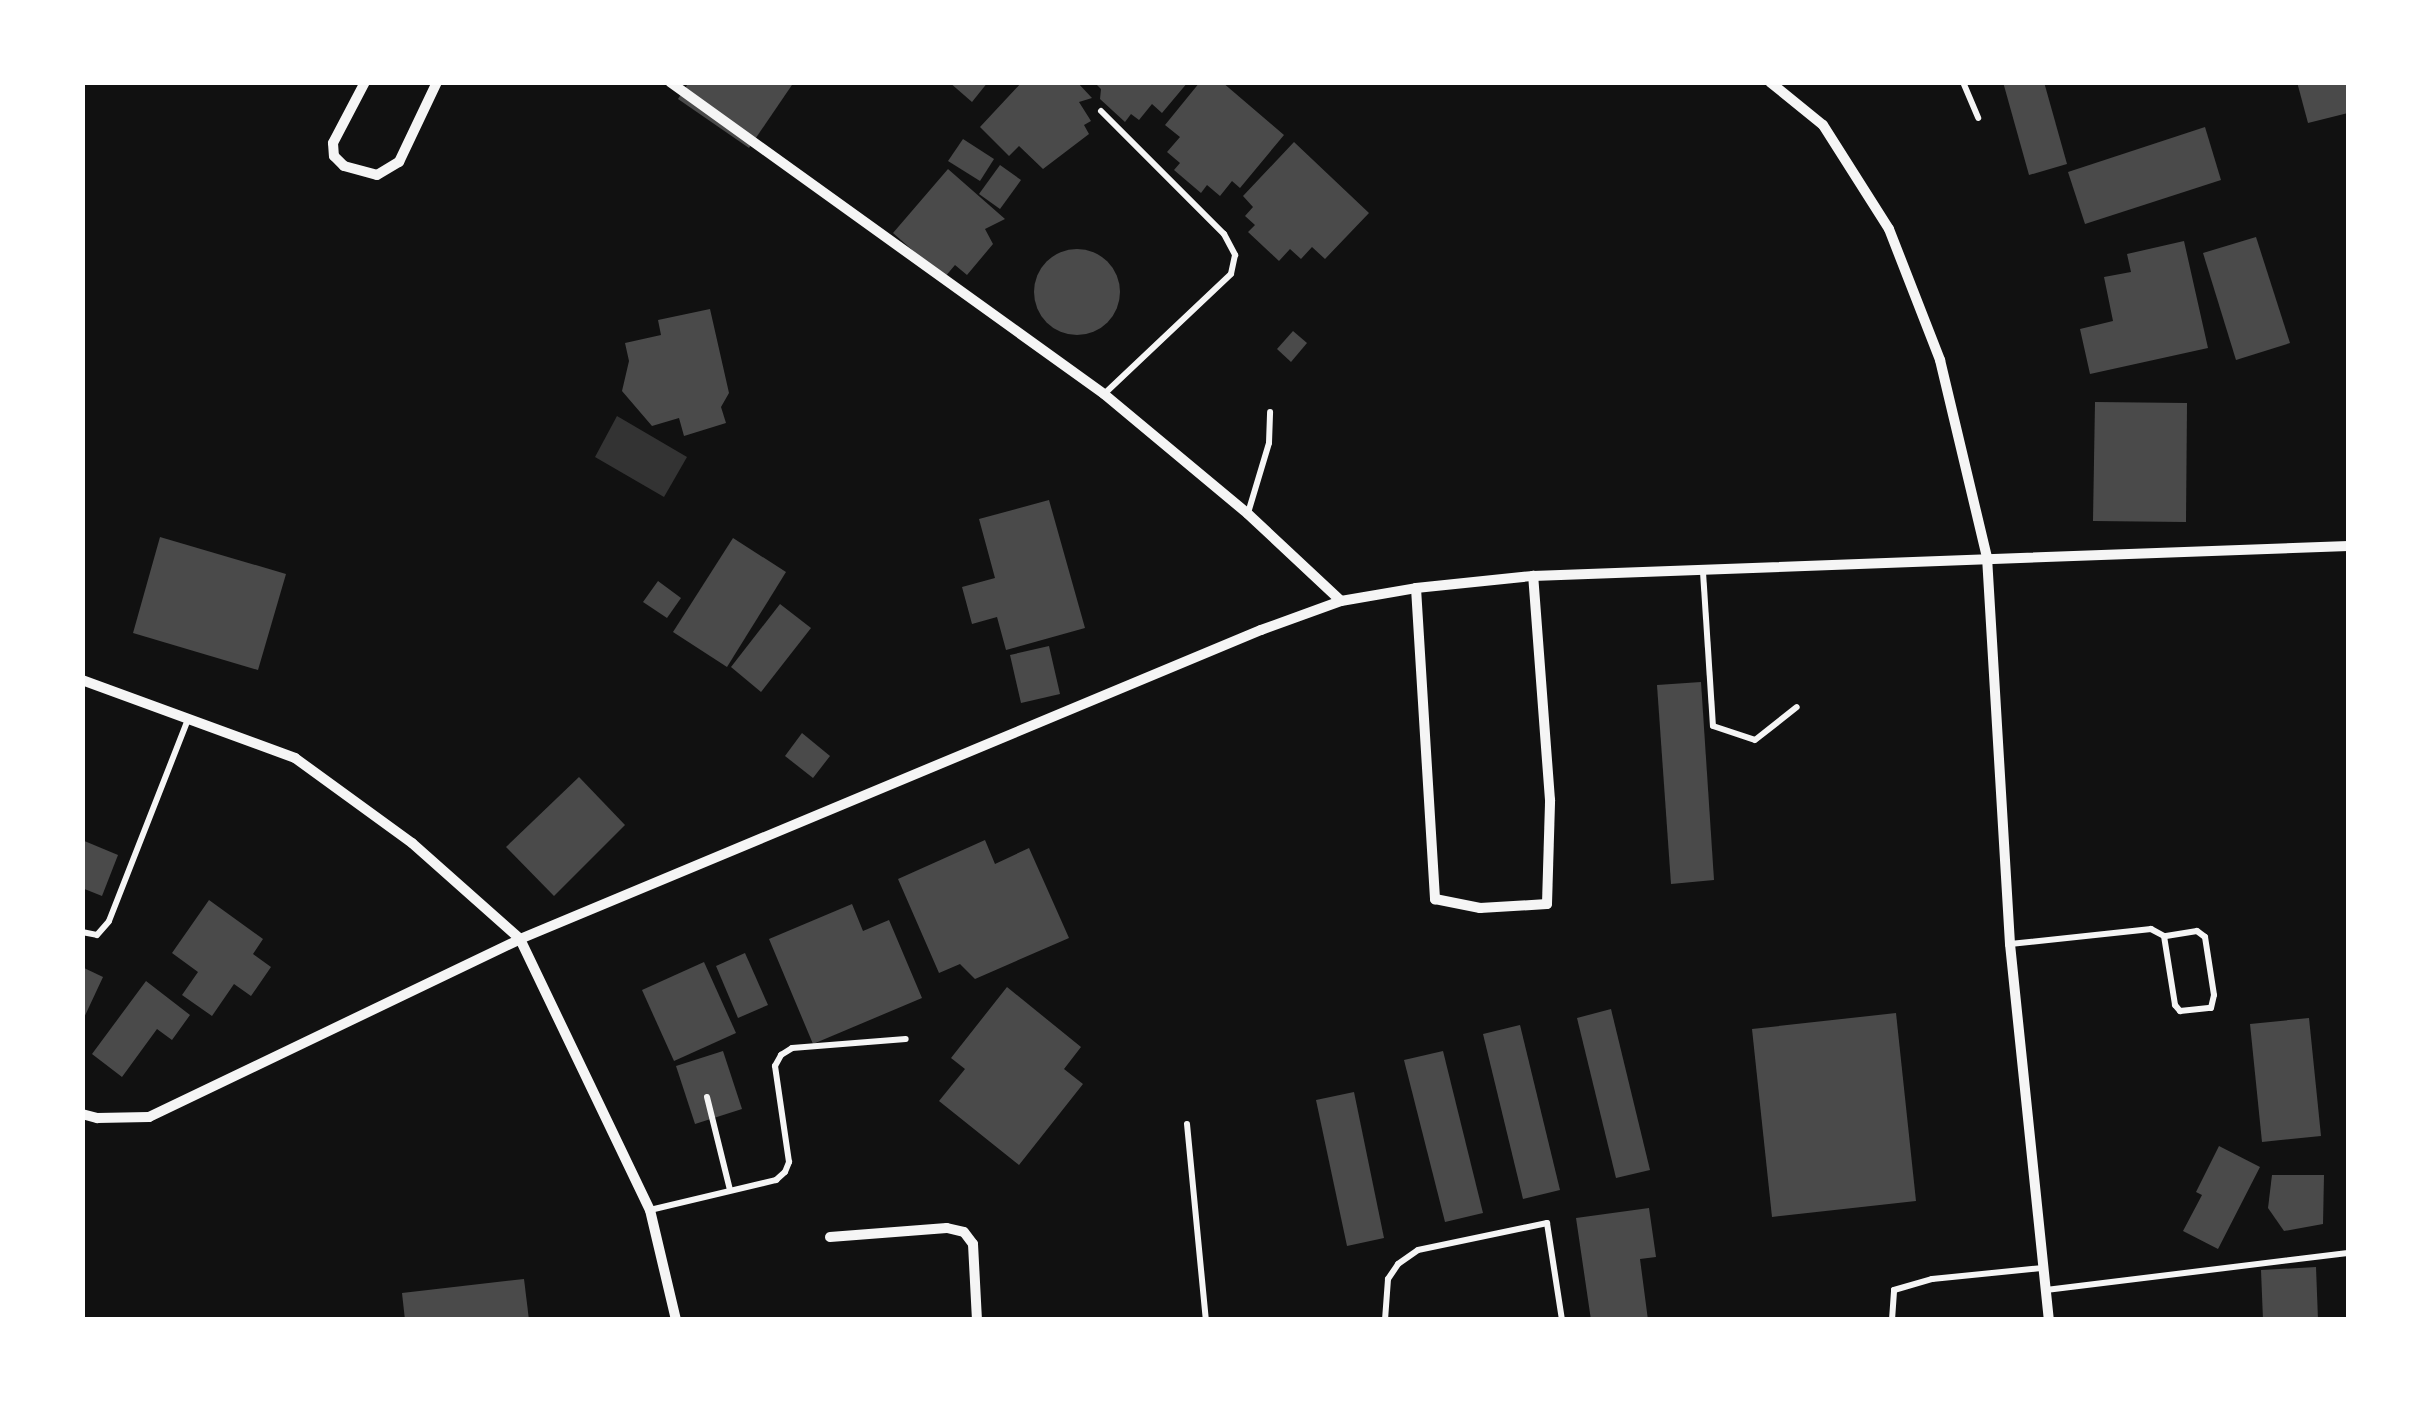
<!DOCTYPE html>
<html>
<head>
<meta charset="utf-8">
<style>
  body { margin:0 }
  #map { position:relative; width:2431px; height:1402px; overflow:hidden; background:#111; font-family:Overpass,sans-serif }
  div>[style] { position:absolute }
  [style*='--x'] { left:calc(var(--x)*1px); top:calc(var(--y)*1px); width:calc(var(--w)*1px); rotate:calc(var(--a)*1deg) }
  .water>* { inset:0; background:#333 }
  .building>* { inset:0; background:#4a4a4a }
  .round { border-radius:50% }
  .service>* { height:6px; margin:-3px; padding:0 3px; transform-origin:3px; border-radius:3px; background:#f5f5f5 }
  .minor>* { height:10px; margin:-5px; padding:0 5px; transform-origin:5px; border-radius:5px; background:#f5f5f5 }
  span { translate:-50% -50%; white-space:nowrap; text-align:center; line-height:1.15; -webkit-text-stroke:10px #fff; paint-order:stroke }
  .frame { position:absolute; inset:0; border:85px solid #fff; pointer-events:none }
</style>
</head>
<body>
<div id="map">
  <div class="water">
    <i style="clip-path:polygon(617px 416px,687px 457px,664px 497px,595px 457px)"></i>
  </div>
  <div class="building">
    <i style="clip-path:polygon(689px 82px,794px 82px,749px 148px,678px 99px)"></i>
    <i style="clip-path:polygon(949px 82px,988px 82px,972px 102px)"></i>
    <i style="clip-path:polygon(1022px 82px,1077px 82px,1092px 98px,1079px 102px,1091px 121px,1084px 125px,1089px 134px,1043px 169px,1019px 146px,1009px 156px,980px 127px)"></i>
    <i style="clip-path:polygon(1094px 82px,1188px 82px,1162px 113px,1152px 104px,1139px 120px,1131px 114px,1125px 122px,1100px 99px,1101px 89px)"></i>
    <i style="clip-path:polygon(1200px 82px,1222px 82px,1284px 135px,1240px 188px,1232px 181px,1220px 196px,1207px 185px,1201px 193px,1174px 170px,1180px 163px,1167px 152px,1180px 137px,1165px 125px)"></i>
    <i style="clip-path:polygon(2003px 82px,2044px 82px,2067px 164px,2029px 175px)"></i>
    <i style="clip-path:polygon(2297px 82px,2348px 82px,2348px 113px,2308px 123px)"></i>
    <i style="clip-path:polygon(2205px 127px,2221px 180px,2085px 224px,2068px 172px)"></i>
    <i style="clip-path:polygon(963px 139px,994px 159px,980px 181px,948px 161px)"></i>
    <i style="clip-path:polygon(1294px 142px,1369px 213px,1325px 259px,1312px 247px,1301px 259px,1290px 249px,1279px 261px,1248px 232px,1255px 225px,1245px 216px,1253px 207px,1243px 196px)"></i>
    <i style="clip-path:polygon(1000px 165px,1021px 180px,1000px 209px,979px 194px)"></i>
    <i style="clip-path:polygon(948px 169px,1005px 219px,985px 229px,993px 244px,967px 275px,955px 265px,944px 278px,893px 233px)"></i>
    <i style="clip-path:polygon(2256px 237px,2290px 343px,2236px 360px,2203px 253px)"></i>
    <i style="clip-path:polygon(2184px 241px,2208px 348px,2090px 374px,2080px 329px,2113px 321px,2104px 277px,2131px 272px,2127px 254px)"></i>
    <i class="round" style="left:1034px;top:249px;width:86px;height:86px"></i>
    <i style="clip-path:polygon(710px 309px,729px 393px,721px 407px,726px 423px,684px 436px,679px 418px,652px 426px,622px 391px,629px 361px,625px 343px,661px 335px,658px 320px)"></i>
    <i style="clip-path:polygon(1293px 331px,1307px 343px,1291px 362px,1277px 349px)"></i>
    <i style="clip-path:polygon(2095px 402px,2187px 403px,2186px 522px,2093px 521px)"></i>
    <i style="clip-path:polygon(1049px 500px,1085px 628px,1006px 650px,997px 617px,972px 624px,962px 587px,995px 578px,979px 519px)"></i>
    <i style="clip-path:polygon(160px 537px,286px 574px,258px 670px,133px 633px)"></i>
    <i style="clip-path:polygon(733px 538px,786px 572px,727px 667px,673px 632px)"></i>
    <i style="clip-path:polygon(658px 581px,681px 598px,667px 618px,643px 602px)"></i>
    <i style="clip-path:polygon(780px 604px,811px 628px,761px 692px,731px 667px)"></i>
    <i style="clip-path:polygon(1049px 646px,1060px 694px,1021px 703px,1010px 655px)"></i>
    <i style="clip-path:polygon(1701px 682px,1714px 880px,1671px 884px,1657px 685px)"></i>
    <i style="clip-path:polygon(802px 733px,830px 756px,813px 778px,785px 756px)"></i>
    <i style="clip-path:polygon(579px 777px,625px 825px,554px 896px,506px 847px)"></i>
    <i style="clip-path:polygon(82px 840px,118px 855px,102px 896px,82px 888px)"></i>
    <i style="clip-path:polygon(985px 840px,995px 864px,1029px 848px,1069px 938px,975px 979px,960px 964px,939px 973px,898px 879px)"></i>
    <i style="clip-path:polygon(209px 900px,263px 939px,253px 954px,271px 967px,251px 996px,234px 984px,212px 1016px,182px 995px,198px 972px,172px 953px)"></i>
    <i style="clip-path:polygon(852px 904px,863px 931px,889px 920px,922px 998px,813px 1044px,769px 939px)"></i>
    <i style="clip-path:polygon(745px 953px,768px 1005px,738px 1018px,716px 966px)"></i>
    <i style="clip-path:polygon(704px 962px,736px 1033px,674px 1061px,642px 990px)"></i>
    <i style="clip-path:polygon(82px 967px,103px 977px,82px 1022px)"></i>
    <i style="clip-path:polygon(146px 981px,190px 1015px,172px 1040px,157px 1029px,122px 1077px,92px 1054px)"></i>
    <i style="clip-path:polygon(1007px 987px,1081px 1047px,1064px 1069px,1083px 1084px,1019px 1165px,939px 1101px,965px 1069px,951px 1058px)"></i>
    <i style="clip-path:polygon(1611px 1009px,1650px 1170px,1616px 1178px,1577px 1018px)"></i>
    <i style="clip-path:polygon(1896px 1013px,1916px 1201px,1772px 1217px,1752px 1029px)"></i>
    <i style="clip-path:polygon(2309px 1018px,2321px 1136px,2262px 1142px,2250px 1024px)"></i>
    <i style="clip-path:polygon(1520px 1025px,1560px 1190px,1523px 1199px,1483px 1034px)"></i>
    <i style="clip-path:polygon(723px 1051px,742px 1109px,695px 1124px,676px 1066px)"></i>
    <i style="clip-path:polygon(1443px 1051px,1483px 1213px,1445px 1222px,1404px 1060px)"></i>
    <i style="clip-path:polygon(1354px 1092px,1384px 1238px,1347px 1246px,1316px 1100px)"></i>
    <i style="clip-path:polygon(2219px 1146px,2260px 1167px,2218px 1249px,2183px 1231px,2202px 1195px,2196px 1192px)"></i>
    <i style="clip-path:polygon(2272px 1175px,2324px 1175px,2323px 1224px,2284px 1231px,2268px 1208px)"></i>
    <i style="clip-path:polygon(1649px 1208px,1656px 1257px,1640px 1259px,1648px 1320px,1591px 1320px,1576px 1218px)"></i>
    <i style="clip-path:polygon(2316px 1267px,2318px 1320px,2263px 1320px,2261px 1270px)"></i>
    <i style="clip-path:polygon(524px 1279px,529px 1320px,405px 1320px,402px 1293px)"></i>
  </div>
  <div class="service">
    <i style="--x:1963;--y:82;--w:39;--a:67"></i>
    <i style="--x:1101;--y:111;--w:174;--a:45"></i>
    <i style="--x:1224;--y:234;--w:24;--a:62"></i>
    <i style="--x:1235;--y:255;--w:19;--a:102"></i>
    <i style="--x:1231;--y:274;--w:175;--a:136.6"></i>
    <i style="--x:1248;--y:513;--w:73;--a:-73.3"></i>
    <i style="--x:1269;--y:443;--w:31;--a:-88"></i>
    <i style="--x:1703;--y:572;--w:154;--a:86.3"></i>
    <i style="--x:1713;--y:726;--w:44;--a:18.4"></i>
    <i style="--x:1755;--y:740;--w:53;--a:-38.2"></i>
    <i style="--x:82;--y:932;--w:15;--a:11"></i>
    <i style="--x:97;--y:935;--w:18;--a:-49"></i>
    <i style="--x:109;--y:921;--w:217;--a:-68.6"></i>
    <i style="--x:2010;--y:944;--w:142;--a:-6.1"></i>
    <i style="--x:2151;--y:929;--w:15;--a:28"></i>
    <i style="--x:2164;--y:936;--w:70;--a:80.9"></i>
    <i style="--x:2175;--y:1005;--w:8;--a:50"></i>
    <i style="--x:2180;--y:1011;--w:31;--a:-6"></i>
    <i style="--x:2211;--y:1008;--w:13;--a:-77"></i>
    <i style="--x:2214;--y:995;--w:59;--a:-98.8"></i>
    <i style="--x:2205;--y:937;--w:10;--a:-143"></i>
    <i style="--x:2197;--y:931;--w:33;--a:171"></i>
    <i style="--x:707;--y:1097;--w:96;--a:76.1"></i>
    <i style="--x:1187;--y:1124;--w:197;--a:84.5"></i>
    <i style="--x:650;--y:1210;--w:130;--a:-13.4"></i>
    <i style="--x:776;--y:1180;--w:12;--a:-42"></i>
    <i style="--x:785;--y:1172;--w:11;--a:-68"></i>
    <i style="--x:789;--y:1162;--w:97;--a:-98.3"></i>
    <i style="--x:775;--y:1066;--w:13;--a:-61"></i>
    <i style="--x:781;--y:1055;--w:13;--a:-32"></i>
    <i style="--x:792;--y:1048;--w:114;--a:-4.5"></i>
    <i style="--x:2046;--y:1290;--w:304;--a:-7"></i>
    <i style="--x:1385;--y:1320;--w:41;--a:-85.8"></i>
    <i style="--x:1388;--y:1279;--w:18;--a:-56"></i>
    <i style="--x:1398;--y:1264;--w:24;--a:-35"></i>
    <i style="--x:1418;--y:1250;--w:132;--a:-11.8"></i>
    <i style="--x:1547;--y:1223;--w:98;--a:81.2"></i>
    <i style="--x:1892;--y:1320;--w:30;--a:-86"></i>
    <i style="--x:1894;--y:1290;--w:40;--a:-16"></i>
    <i style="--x:1932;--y:1279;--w:112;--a:-5.7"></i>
  </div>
  <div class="minor">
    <i style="--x:365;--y:82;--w:69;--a:117.7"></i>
    <i style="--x:333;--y:143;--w:13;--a:86"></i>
    <i style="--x:334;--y:156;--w:14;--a:45"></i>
    <i style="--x:344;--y:166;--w:34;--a:15"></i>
    <i style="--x:377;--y:175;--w:26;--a:-31"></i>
    <i style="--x:399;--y:162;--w:89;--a:-64.6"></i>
    <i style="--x:670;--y:82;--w:535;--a:35.71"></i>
    <i style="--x:1104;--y:394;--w:187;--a:39.8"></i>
    <i style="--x:1248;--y:514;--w:127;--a:43.1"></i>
    <i style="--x:1770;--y:82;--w:68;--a:39.1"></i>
    <i style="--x:1823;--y:125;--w:123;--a:57.6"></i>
    <i style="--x:1889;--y:229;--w:141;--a:68.7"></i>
    <i style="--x:1940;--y:360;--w:203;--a:76.6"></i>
    <i style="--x:1987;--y:557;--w:388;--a:86.6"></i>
    <i style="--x:2010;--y:944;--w:378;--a:84.1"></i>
    <i style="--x:1416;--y:588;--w:312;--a:86.5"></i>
    <i style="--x:1435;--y:899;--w:46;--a:11.3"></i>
    <i style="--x:1480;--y:908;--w:67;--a:-3.4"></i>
    <i style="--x:1547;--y:904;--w:104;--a:-88.3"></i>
    <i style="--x:1550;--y:800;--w:225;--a:-94.3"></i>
    <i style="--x:82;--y:680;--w:227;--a:20.1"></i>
    <i style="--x:295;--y:758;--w:145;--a:36"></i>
    <i style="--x:412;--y:843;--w:144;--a:41.6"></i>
    <i style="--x:520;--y:939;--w:301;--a:64.4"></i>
    <i style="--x:650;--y:1210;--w:113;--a:76.7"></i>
    <i style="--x:82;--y:1114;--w:16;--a:15"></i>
    <i style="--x:97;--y:1118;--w:52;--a:-1.1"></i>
    <i style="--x:149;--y:1117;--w:411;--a:-25.6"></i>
    <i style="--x:520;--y:939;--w:803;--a:-22.64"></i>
    <i style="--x:1261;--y:630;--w:85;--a:-19.9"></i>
    <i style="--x:1341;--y:601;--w:76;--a:-9.8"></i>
    <i style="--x:1416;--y:588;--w:118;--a:-5.9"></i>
    <i style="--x:1533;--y:576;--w:816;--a:-2.11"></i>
    <i style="--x:830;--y:1237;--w:117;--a:-4.4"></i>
    <i style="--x:947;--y:1228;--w:17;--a:13"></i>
    <i style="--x:964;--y:1232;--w:15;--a:53"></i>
    <i style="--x:973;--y:1244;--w:76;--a:87"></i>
  </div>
  <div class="frame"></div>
</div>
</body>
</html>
